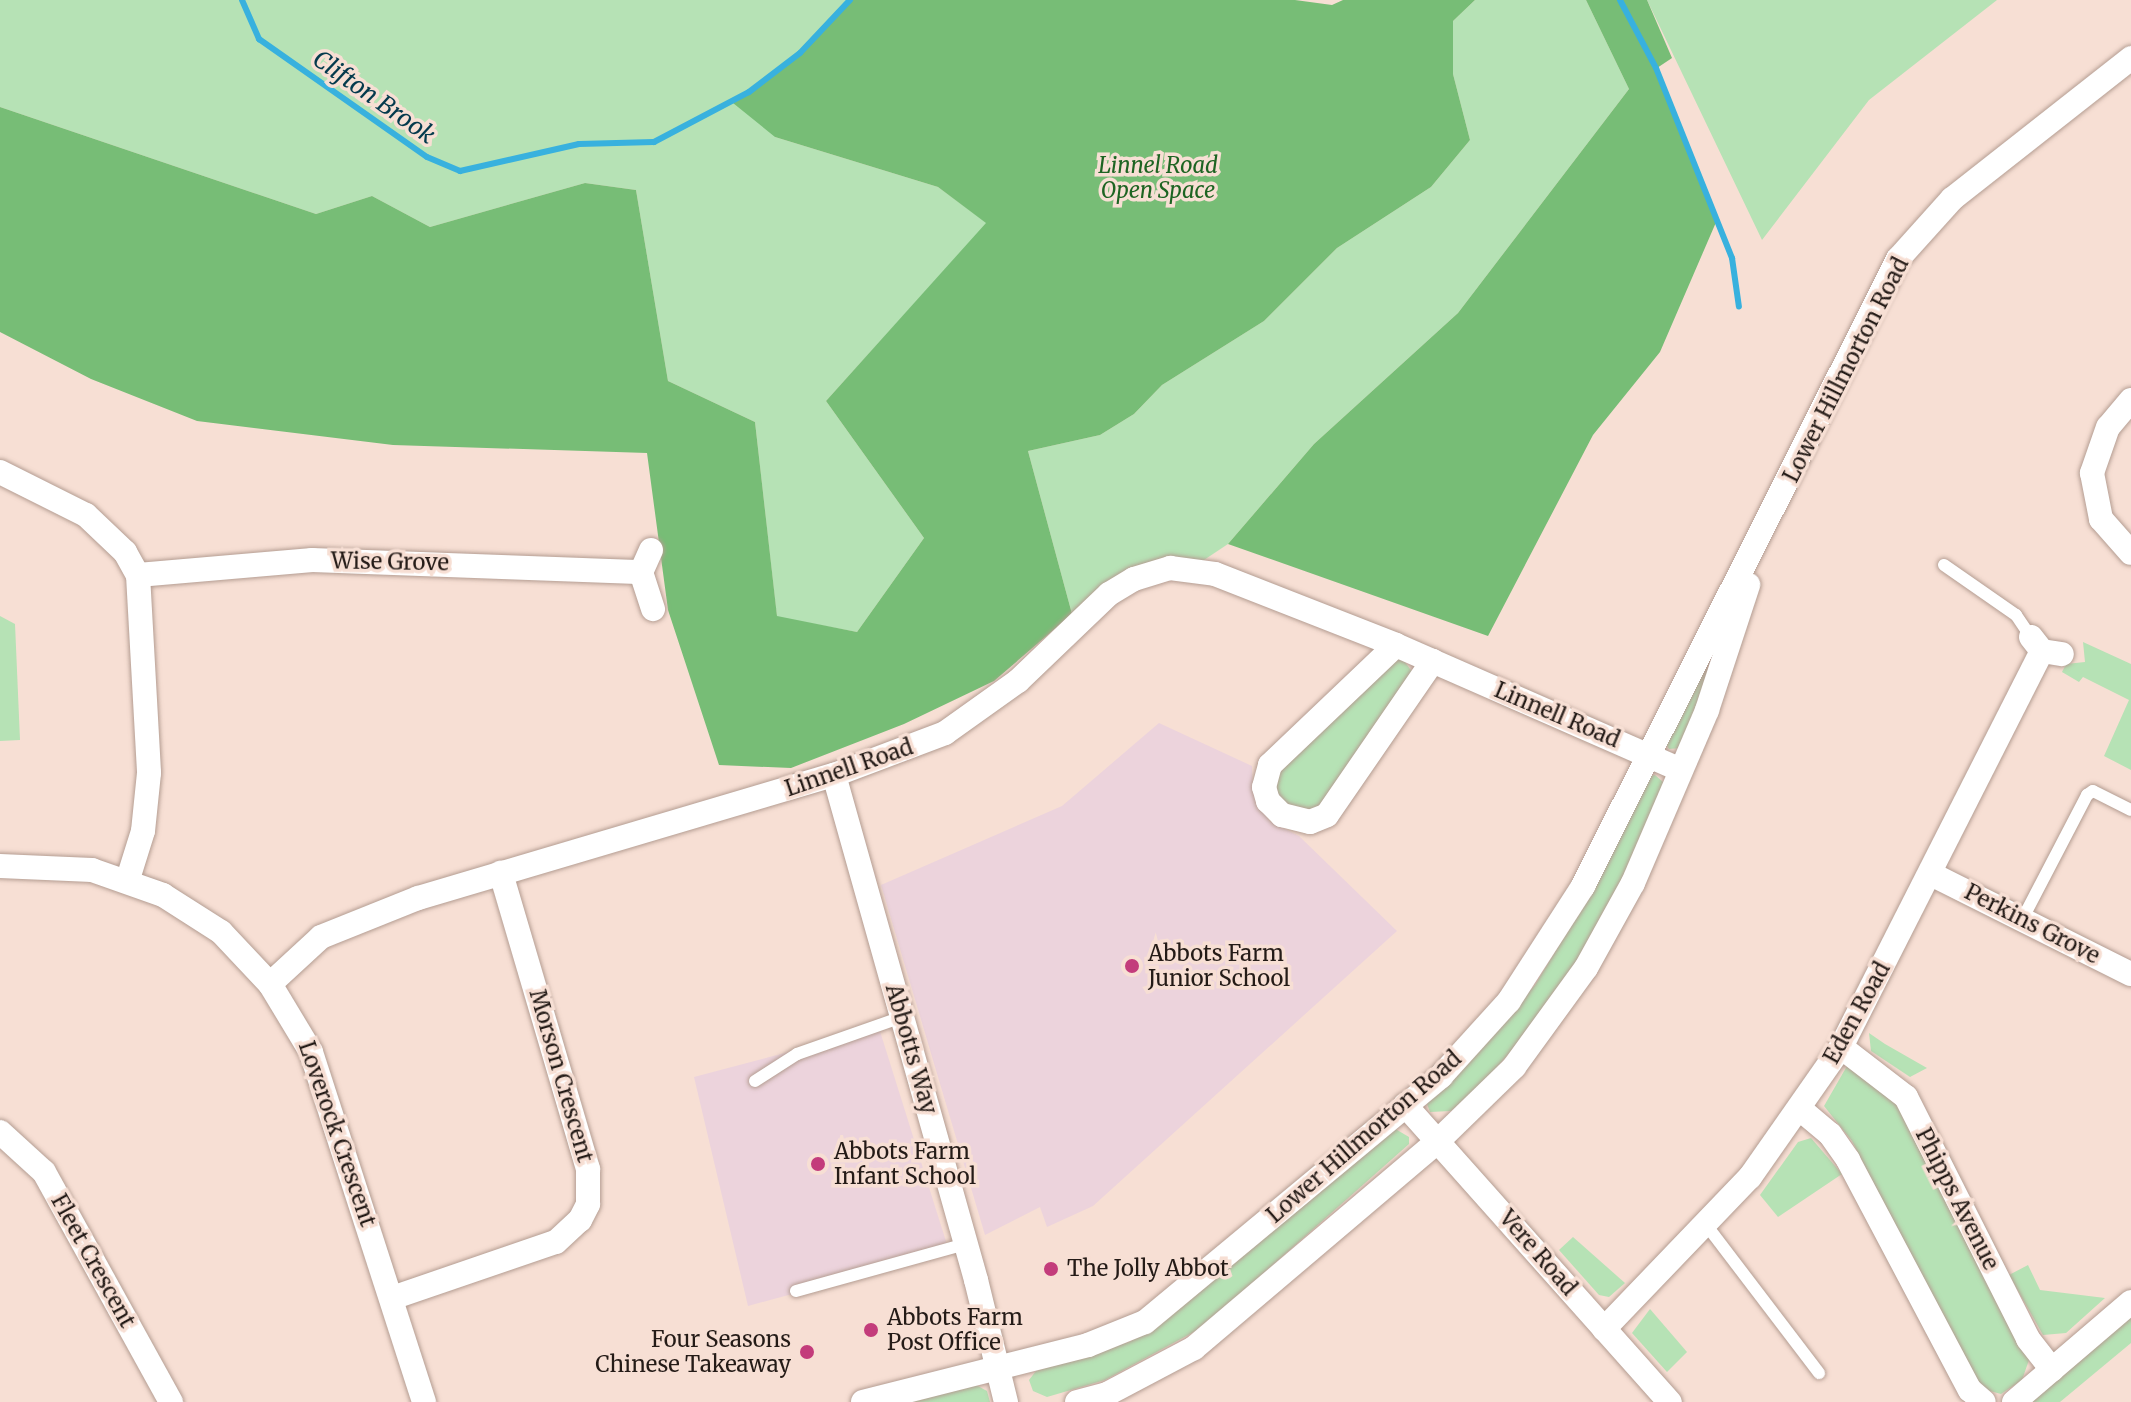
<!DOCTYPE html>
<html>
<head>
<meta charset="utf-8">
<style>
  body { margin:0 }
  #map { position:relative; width:2131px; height:1402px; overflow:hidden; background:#f7dfd4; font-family:Merriweather,serif }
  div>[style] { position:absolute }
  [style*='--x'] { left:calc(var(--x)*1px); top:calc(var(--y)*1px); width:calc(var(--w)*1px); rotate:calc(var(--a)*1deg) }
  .education>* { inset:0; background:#ecd3dc }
  .green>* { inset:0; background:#b6e2b5 }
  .forest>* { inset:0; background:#77bd76 }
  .stream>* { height:6px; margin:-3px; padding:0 3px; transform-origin:3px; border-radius:3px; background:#38b1de }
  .roads { filter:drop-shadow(0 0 2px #b49d92) drop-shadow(0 0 2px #b49d92) }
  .lane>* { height:12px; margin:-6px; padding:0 6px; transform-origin:6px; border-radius:6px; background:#fff }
  .street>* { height:24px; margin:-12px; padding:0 12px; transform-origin:12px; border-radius:12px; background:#fff }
  .dots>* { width:22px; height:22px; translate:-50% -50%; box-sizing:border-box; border:4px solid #f7dfd4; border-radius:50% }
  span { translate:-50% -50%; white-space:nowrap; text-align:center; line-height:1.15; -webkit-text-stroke:7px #f7dfd4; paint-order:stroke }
  .park-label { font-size:22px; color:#1d6422; font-style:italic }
  .street-label { font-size:22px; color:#241b17 }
  .poi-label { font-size:22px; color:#241b17 }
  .left { translate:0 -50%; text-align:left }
  .right { translate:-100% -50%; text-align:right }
  .water-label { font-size:24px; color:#043a4d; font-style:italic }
</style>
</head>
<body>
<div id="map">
  <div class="education">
    <i style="clip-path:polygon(1159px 723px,1252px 766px,1253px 789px,1269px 821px,1299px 836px,1397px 931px,1093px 1206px,1047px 1227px,1040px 1207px,985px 1235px,881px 885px,1062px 806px)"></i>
    <i style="clip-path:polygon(879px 1028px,949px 1251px,748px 1306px,694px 1077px)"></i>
  </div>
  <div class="green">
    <i style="clip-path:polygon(0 0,849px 0,800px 53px,749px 92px,775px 137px,938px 187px,987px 223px,826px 401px,924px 538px,857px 632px,777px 617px,755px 422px,668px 381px,636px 190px,585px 183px,430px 227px,372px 196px,316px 214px,0 107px)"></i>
    <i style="clip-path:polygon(1475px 0,1586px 0,1629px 89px,1458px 313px,1314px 444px,1228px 544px,1201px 562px,1072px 614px,1028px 451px,1100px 435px,1134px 414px,1162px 385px,1264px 321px,1337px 248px,1431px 187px,1470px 140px,1453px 74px,1453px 21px)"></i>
    <i style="clip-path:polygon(1647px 0,1997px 0,1869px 100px,1762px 240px)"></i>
    <i style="clip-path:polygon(1729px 613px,1682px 748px,1669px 749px,1665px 743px)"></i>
    <i style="clip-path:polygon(0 616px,15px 624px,20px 740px,0 741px)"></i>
    <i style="clip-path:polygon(2083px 642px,2131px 664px,2131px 770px,2104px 756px,2129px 700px,2083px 677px,2079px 682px,2062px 672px,2066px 664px,2085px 662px)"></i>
    <i style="clip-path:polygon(1391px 658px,1402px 658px,1413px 673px,1322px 809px,1302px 815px,1274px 800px,1273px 777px)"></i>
    <i style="clip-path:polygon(1655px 775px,1663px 782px,1661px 795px,1599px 927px,1555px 1000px,1486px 1080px,1451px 1111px,1430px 1112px,1427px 1104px,1435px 1093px,1535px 985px,1587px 899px,1645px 777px)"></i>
    <i style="clip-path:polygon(1869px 1033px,1885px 1044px,1927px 1068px,1910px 1077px,1871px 1051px)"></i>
    <i style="clip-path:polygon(1847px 1066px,1899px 1100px,2029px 1360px,2022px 1380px,2001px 1394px,1979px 1388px,1852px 1141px,1824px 1106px)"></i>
    <i style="clip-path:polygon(1392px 1127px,1409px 1137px,1409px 1144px,1203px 1327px,1105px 1380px,1047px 1397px,1033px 1391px,1029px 1380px,1036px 1371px,1129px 1342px,1161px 1322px)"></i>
    <i style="clip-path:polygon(1811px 1138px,1842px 1174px,1778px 1217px,1760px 1195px,1798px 1142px)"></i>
    <i style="clip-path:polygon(1573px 1237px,1625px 1283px,1609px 1297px,1599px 1295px,1559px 1250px)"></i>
    <i style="clip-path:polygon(2028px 1265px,2040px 1290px,2105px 1298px,2066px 1333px,2043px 1335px,2009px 1275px)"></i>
    <i style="clip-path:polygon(1650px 1309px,1687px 1352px,1667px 1372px,1632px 1333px)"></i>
    <i style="clip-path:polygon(2131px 1317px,2131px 1343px,2060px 1402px,2032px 1402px)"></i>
    <i style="clip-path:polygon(976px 1385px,987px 1391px,990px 1402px,903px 1402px)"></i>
  </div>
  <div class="forest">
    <i style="clip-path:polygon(849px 0,1295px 0,1332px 5px,1343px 0,1475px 0,1453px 21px,1453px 74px,1470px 140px,1431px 187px,1337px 248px,1264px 321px,1162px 385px,1134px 414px,1100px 435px,1028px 451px,1072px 614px,994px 681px,904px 724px,791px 768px,719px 765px,668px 610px,647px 453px,393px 445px,197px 421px,91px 379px,0 332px,0 107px,316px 214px,372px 196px,430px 227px,585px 183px,636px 190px,668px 381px,755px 422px,777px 616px,857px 632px,924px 538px,826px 401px,986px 223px,938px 187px,775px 137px,733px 103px,800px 53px)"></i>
    <i style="clip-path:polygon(1586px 0,1647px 0,1672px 58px,1657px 68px,1717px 220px,1660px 352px,1593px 435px,1488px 636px,1228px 544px,1314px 444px,1458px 313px,1629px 89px)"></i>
  </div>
  <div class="stream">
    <i style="--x:242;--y:0;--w:43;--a:66.4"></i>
    <i style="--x:259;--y:39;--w:205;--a:35.1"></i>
    <i style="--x:427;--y:157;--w:36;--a:23"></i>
    <i style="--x:460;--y:171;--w:122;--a:-12.8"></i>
    <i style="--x:579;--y:144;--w:75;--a:-1.5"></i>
    <i style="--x:654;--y:142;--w:107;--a:-27.8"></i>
    <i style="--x:749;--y:92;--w:64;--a:-37.4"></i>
    <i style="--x:800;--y:53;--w:73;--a:-46.7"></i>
    <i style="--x:1620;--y:0;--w:77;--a:62.1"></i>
    <i style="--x:1656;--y:68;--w:205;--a:68.2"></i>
    <i style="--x:1732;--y:258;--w:49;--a:81.9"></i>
  </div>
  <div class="roads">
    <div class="lane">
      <i style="--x:1944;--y:565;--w:88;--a:34.8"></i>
      <i style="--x:2016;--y:615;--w:27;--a:56"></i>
      <i style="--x:2023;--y:918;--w:139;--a:-62.5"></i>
      <i style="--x:2087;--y:795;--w:7;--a:-34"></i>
      <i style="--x:2093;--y:791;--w:42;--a:26.6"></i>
      <i style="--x:755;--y:1081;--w:50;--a:-32.7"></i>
      <i style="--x:797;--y:1054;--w:111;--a:-19.4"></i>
      <i style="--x:1707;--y:1226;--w:185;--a:52.7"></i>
      <i style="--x:796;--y:1291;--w:176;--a:-15.5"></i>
    </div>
    <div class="street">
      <i style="--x:2131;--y:400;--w:35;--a:130"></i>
      <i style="--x:2108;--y:427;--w:49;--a:109.2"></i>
      <i style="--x:2092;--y:473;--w:47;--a:78.9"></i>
      <i style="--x:2101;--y:519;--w:45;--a:48.6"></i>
      <i style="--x:0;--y:472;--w:96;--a:26.6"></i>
      <i style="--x:86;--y:515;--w:54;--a:43.5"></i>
      <i style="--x:125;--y:552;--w:26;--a:61"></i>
      <i style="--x:138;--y:575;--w:198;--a:86.8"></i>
      <i style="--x:149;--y:773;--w:58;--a:95.9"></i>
      <i style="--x:143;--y:831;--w:53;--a:107.4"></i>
      <i style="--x:651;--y:550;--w:24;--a:114"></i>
      <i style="--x:641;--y:572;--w:39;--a:72"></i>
      <i style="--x:138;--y:575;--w:175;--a:-4.9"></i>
      <i style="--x:312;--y:560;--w:329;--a:2.1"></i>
      <i style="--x:2031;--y:637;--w:18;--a:52"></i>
      <i style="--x:2042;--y:651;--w:20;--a:9"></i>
      <i style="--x:1396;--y:645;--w:174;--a:136.4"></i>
      <i style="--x:1270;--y:765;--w:23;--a:105"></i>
      <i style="--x:1264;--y:787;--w:15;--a:74"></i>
      <i style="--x:1268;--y:801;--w:20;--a:45"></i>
      <i style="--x:1282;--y:815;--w:29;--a:14"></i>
      <i style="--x:1310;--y:822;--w:18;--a:-22"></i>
      <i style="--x:1327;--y:815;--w:187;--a:-55.5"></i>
      <i style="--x:834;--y:775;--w:525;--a:74.29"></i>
      <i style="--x:976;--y:1280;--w:126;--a:76.2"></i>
      <i style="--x:0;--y:866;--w:92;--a:2.5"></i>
      <i style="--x:92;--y:870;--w:75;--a:19.4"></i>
      <i style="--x:163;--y:895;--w:69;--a:32.5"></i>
      <i style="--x:221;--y:932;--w:71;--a:46.7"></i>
      <i style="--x:270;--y:984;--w:79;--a:58.9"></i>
      <i style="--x:311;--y:1052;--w:368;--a:72.1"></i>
      <i style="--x:1933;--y:875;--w:221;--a:26.6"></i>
      <i style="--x:270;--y:984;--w:69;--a:-42.7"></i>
      <i style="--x:321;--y:937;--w:105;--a:-21.9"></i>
      <i style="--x:418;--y:898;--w:434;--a:-16.5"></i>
      <i style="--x:834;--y:775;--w:119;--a:-20.7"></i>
      <i style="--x:945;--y:733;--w:90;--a:-35.5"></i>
      <i style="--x:1018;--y:681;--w:126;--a:-43.7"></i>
      <i style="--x:1109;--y:594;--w:29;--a:-31"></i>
      <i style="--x:1134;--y:579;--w:38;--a:-17"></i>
      <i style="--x:1170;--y:568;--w:45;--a:7.6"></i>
      <i style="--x:1215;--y:574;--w:194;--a:21.4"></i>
      <i style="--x:1396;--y:645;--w:311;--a:23.7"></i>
      <i style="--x:1841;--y:1047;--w:82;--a:37.6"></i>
      <i style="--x:1906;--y:1097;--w:271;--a:63.2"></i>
      <i style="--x:2028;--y:1339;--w:39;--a:52"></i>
      <i style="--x:1405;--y:1105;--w:398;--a:48.3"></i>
      <i style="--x:1800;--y:1109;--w:39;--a:40"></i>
      <i style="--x:1830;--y:1134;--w:32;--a:55"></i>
      <i style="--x:1848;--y:1160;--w:260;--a:62.1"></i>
      <i style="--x:1970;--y:1390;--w:18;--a:41"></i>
      <i style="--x:0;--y:1132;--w:59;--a:42.3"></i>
      <i style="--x:44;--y:1172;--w:263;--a:61.1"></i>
      <i style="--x:392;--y:1298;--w:173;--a:-18.9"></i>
      <i style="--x:556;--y:1242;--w:33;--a:-43"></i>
      <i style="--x:580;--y:1220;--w:18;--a:-63"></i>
      <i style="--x:588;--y:1204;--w:35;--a:-90"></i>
      <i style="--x:588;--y:1169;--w:309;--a:-106.4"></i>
      <i style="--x:1604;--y:1329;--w:211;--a:-46.2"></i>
      <i style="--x:1750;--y:1177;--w:159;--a:-55"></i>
      <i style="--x:1841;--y:1047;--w:444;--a:-63.1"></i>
      <i style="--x:863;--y:1402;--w:232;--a:-14.2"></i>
      <i style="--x:1088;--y:1345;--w:61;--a:-22"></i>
      <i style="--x:1145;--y:1322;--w:385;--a:-39.7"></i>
      <i style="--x:1441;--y:1076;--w:101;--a:-47.8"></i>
      <i style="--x:1509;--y:1001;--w:137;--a:-57.2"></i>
      <i style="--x:1583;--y:886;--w:702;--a:-63.33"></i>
      <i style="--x:1898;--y:259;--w:81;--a:-48"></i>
      <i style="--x:1952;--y:199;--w:228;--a:-38.2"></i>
      <i style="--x:1077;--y:1402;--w:31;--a:-15"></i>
      <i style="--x:1107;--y:1394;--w:98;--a:-27.9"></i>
      <i style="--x:1194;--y:1348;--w:320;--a:-40.3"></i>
      <i style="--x:1438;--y:1141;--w:106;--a:-44.2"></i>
      <i style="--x:1514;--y:1067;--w:122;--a:-54"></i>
      <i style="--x:1586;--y:968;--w:97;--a:-61.1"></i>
      <i style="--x:1633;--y:883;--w:188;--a:-66.8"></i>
      <i style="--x:1707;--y:710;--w:132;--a:-71.8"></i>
      <i style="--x:2014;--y:1402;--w:154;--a:-40.5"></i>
    </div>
  </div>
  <div class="dots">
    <i style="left:1132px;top:966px;background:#c33c7b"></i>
    <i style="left:818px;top:1164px;background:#c33c7b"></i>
    <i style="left:1051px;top:1269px;background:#c33c7b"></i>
    <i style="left:871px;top:1330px;background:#c33c7b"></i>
    <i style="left:807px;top:1352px;background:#c33c7b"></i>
  </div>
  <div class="park-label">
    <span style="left:1158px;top:178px">Linnel Road<br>Open Space</span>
  </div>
  <div class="street-label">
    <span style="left:1846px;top:370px;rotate:-63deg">Lower Hillmorton Road</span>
    <span style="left:390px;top:562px;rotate:1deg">Wise Grove</span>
    <span style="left:1557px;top:715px;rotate:23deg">Linnell Road</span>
    <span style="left:849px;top:768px;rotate:-19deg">Linnell Road</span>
    <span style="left:2032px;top:924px;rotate:27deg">Perkins Grove</span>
    <span style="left:1857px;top:1013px;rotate:-61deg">Eden Road</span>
    <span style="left:911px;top:1049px;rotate:74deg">Abbotts Way</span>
    <span style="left:561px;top:1076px;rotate:74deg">Morson Crescent</span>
    <span style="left:337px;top:1134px;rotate:71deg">Loverock Crescent</span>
    <span style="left:1364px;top:1137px;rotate:-41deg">Lower Hillmorton Road</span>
    <span style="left:1957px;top:1199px;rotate:63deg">Phipps Avenue</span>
    <span style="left:1538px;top:1253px;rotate:49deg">Vere Road</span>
    <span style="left:93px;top:1261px;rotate:61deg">Fleet Crescent</span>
  </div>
  <div class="poi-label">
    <span class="left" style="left:1148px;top:966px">Abbots Farm<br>Junior School</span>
    <span class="left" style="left:834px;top:1164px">Abbots Farm<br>Infant School</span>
    <span class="left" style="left:1067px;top:1269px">The Jolly Abbot</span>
    <span class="left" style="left:887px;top:1330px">Abbots Farm<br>Post Office</span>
    <span class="right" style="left:791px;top:1352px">Four Seasons<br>Chinese Takeaway</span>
  </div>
  <div class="water-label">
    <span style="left:374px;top:97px;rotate:35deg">Clifton Brook</span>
  </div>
</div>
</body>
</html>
